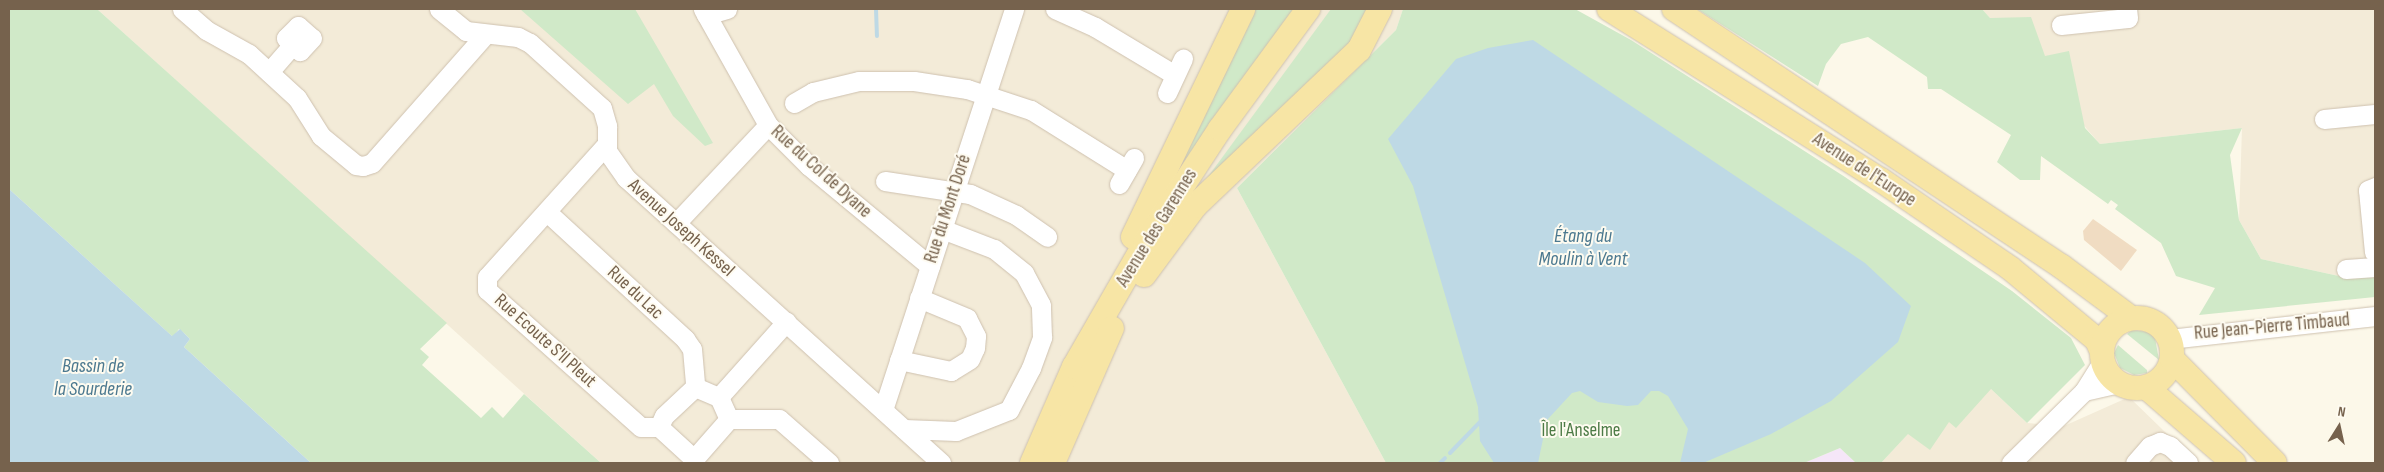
<!DOCTYPE html>
<html>
<head>
<meta charset="utf-8">
<style>
  body { margin:0 }
  #map { position:relative; width:2384px; height:472px; overflow:hidden; background:#fcf8e9; font-family:"Sofia Sans Condensed",sans-serif }
  div>[style] { position:absolute }
  [style*='--x'] { left:calc(var(--x)*1px); top:calc(var(--y)*1px); width:calc(var(--w)*1px); rotate:calc(var(--a)*1deg) }
  .residential>* { inset:0; background:#f3ebd8 }
  .education>* { inset:0; background:#f5e6f8 }
  .green>* { inset:0; background:#d0e9c8 }
  .water>* { inset:0; background:#bed9e5 }
  .stream>* { height:4px; margin:-2px; padding:0 2px; transform-origin:2px; border-radius:2px; background:#bed9e5 }
  .building>* { inset:0; background:#f0dcc2 }
  .roads { filter:drop-shadow(0 0 1px #cec1af) drop-shadow(0 0 1px #cec1af) }
  .minor>* { height:19px; margin:-9.5px; padding:0 9.5px; transform-origin:9.5px; border-radius:9.5px; background:#fff }
  .major>* { height:24px; margin:-12px; padding:0 12px; transform-origin:12px; border-radius:12px; background:#f7e5a5 }
  .major>.ring { margin:-12px; padding:0; box-sizing:content-box; background:none; border:24px solid #f7e5a5; border-radius:50% }
  span { translate:-50% -50%; white-space:nowrap; text-align:center; line-height:1.15; -webkit-text-stroke:4px #fefbf0; paint-order:stroke }
  .street-label { font-size:19px; color:#76624d }
  .park-label { font-size:19px; color:#4d7b46 }
  .water-label { font-size:20px; color:#4b788f; font-style:italic }
  .frame { position:absolute; inset:0; border:10px solid #76624d; pointer-events:none }
  .north { position:absolute; left:2314px; top:402px; width:50px; height:50px; -webkit-text-stroke:4px #fefbf0; paint-order:stroke; rotate:10deg; font-size:14px; font-weight:700; line-height:20px; text-align:center; color:#76624d }
  .north::after { content:''; display:block; margin:auto; width:18px; height:22px; background:#76624d; clip-path:polygon(50% 0,100% 100%,50% 72%,0 100%) }
</style>
</head>
<body>
<div id="map">
  <div class="residential">
    <i style="clip-path:polygon(97px 9px,1403px 9px,1396px 30px,1237px 188px,1386px 463px,601px 463px)"></i>
    <i style="clip-path:polygon(1982px 9px,2375px 9px,2375px 277px,2348px 278px,2261px 259px,2239px 220px,2242px 128px,2100px 144px)"></i>
    <i style="clip-path:polygon(1990px 388px,2027px 423px,2064px 426px,2129px 397px,2197px 463px,1881px 463px,1940px 399px)"></i>
  </div>
  <div class="education">
    <i style="clip-path:polygon(1840px 448px,1856px 463px,1804px 463px)"></i>
  </div>
  <div class="green">
    <i style="clip-path:polygon(9px 9px,97px 9px,447px 323px,420px 349px,429px 357px,422px 365px,481px 418px,492px 407px,503px 418px,524px 394px,601px 463px,311px 463px,184px 347px,190px 339px,185px 334px,179px 329px,173px 337px,9px 189px)"></i>
    <i style="clip-path:polygon(520px 9px,635px 9px,713px 143px,705px 146px,673px 116px,654px 84px,628px 104px)"></i>
    <i style="clip-path:polygon(1253px 9px,1302px 9px,1137px 252px)"></i>
    <i style="clip-path:polygon(1331px 9px,1374px 9px,1370px 23px,1180px 215px)"></i>
    <i style="clip-path:polygon(1403px 9px,1575px 9px,1631px 40px,1845px 177px,2012px 291px,2071px 338px,2085px 365px,2027px 423px,1991px 389px,1956px 428px,1949px 422px,1930px 450px,1908px 434px,1881px 463px,1856px 463px,1840px 448px,1804px 463px,1386px 463px,1237px 188px,1396px 30px)"></i>
    <i style="clip-path:polygon(1697px 9px,1982px 9px,1990px 18px,2031px 17px,2045px 56px,2069px 51px,2085px 128px,2100px 144px,2242px 128px,2230px 155px,2239px 220px,2261px 259px,2348px 278px,2375px 277px,2375px 297px,2199px 315px,2215px 288px,2176px 276px,2161px 243px,2115px 209px,2118px 205px,2111px 200px,2108px 204px,2041px 156px,2040px 180px,2020px 180px,1997px 162px,2011px 135px,1941px 89px,1928px 89px,1927px 77px,1868px 37px,1841px 44px,1826px 64px,1818px 86px)"></i>
    <i style="clip-path:polygon(2132px 330px,2149px 332px,2155px 338px,2159px 360px,2127px 334px)"></i>
    <i style="clip-path:polygon(2118px 345px,2147px 370px,2147px 373px,2134px 375px,2120px 368px,2114px 353px)"></i>
  </div>
  <div class="water">
    <i style="clip-path:polygon(1533px 40px,1865px 263px,1911px 306px,1898px 342px,1831px 401px,1771px 434px,1703px 463px,1680px 463px,1688px 429px,1668px 396px,1659px 391px,1651px 391px,1638px 405px,1627px 406px,1598px 402px,1580px 391px,1572px 393px,1547px 420px,1538px 463px,1494px 463px,1480px 441px,1478px 407px,1413px 186px,1388px 139px,1456px 59px,1488px 48px)"></i>
    <i style="clip-path:polygon(9px 189px,172px 336px,180px 329px,190px 339px,184px 347px,311px 463px,9px 463px)"></i>
  </div>
  <div class="stream">
    <i style="--x:876;--y:9;--w:27;--a:88"></i>
    <i style="--x:1450;--y:453;--w:46;--a:-45.9"></i>
    <i style="--x:1440;--y:463;--w:7;--a:-45"></i>
  </div>
  <div class="building">
    <i style="clip-path:polygon(2093px 219px,2137px 250px,2121px 271px,2084px 240px,2083px 231px)"></i>
  </div>
  <div class="roads">
    <div class="minor">
      <i style="--x:182;--y:9;--w:32;--a:41"></i>
      <i style="--x:206;--y:30;--w:49;--a:29.2"></i>
      <i style="--x:249;--y:54;--w:65;--a:42.5"></i>
      <i style="--x:297;--y:98;--w:45;--a:57.7"></i>
      <i style="--x:321;--y:136;--w:45;--a:39.6"></i>
      <i style="--x:356;--y:165;--w:7;--a:8"></i>
      <i style="--x:363;--y:166;--w:9;--a:-18"></i>
      <i style="--x:372;--y:163;--w:171;--a:-48.6"></i>
      <i style="--x:439;--y:9;--w:35;--a:39"></i>
      <i style="--x:466;--y:31;--w:52;--a:6.6"></i>
      <i style="--x:518;--y:37;--w:13;--a:27"></i>
      <i style="--x:530;--y:43;--w:97;--a:42.1"></i>
      <i style="--x:602;--y:108;--w:19;--a:74"></i>
      <i style="--x:607;--y:126;--w:25;--a:90"></i>
      <i style="--x:607;--y:151;--w:33;--a:55"></i>
      <i style="--x:626;--y:178;--w:425;--a:42.1"></i>
      <i style="--x:703;--y:9;--w:133;--a:60.7"></i>
      <i style="--x:768;--y:125;--w:58;--a:45"></i>
      <i style="--x:809;--y:166;--w:157;--a:39.6"></i>
      <i style="--x:1055;--y:9;--w:44;--a:24.2"></i>
      <i style="--x:1095;--y:27;--w:93;--a:31"></i>
      <i style="--x:706;--y:15;--w:22;--a:-16"></i>
      <i style="--x:2061;--y:25;--w:67;--a:-6"></i>
      <i style="--x:2128;--y:18;--w:9;--a:-96"></i>
      <i style="--x:298;--y:26;--w:18;--a:41"></i>
      <i style="--x:312;--y:38;--w:18;--a:133"></i>
      <i style="--x:300;--y:51;--w:19;--a:-137"></i>
      <i style="--x:286;--y:38;--w:17;--a:-45"></i>
      <i style="--x:269;--y:72;--w:37;--a:-49"></i>
      <i style="--x:1167;--y:93;--w:38;--a:-65"></i>
      <i style="--x:794;--y:103;--w:22;--a:-30"></i>
      <i style="--x:813;--y:92;--w:47;--a:-13.4"></i>
      <i style="--x:859;--y:81;--w:55;--a:0"></i>
      <i style="--x:914;--y:81;--w:54;--a:8.6"></i>
      <i style="--x:967;--y:89;--w:67;--a:18.2"></i>
      <i style="--x:1031;--y:110;--w:113;--a:32"></i>
      <i style="--x:2324;--y:119;--w:51;--a:-5.6"></i>
      <i style="--x:605;--y:146;--w:176;--a:132"></i>
      <i style="--x:487;--y:277;--w:13;--a:90"></i>
      <i style="--x:487;--y:290;--w:206;--a:41.7"></i>
      <i style="--x:641;--y:427;--w:18;--a:0"></i>
      <i style="--x:885;--y:181;--w:86;--a:8.7"></i>
      <i style="--x:970;--y:194;--w:51;--a:24.5"></i>
      <i style="--x:1016;--y:215;--w:38;--a:35"></i>
      <i style="--x:1119;--y:184;--w:30;--a:-60"></i>
      <i style="--x:547;--y:212;--w:188;--a:42.6"></i>
      <i style="--x:685;--y:339;--w:12;--a:55"></i>
      <i style="--x:692;--y:349;--w:38;--a:85"></i>
      <i style="--x:676;--y:223;--w:134;--a:-46.8"></i>
      <i style="--x:2374;--y:252;--w:62;--a:-95.5"></i>
      <i style="--x:2368;--y:190;--w:8;--a:-23"></i>
      <i style="--x:2346;--y:269;--w:29;--a:-4"></i>
      <i style="--x:2170;--y:339;--w:206;--a:-6.4"></i>
      <i style="--x:899;--y:360;--w:53;--a:11.9"></i>
      <i style="--x:951;--y:371;--w:22;--a:-32"></i>
      <i style="--x:970;--y:359;--w:12;--a:-66"></i>
      <i style="--x:975;--y:348;--w:12;--a:-85"></i>
      <i style="--x:976;--y:336;--w:20;--a:-117"></i>
      <i style="--x:967;--y:318;--w:52;--a:-157.4"></i>
      <i style="--x:695;--y:387;--w:26;--a:23"></i>
      <i style="--x:719;--y:397;--w:24;--a:66"></i>
      <i style="--x:729;--y:419;--w:53;--a:131.2"></i>
      <i style="--x:694;--y:459;--w:47;--a:-137.6"></i>
      <i style="--x:659;--y:427;--w:12;--a:-66"></i>
      <i style="--x:664;--y:416;--w:42;--a:-43.1"></i>
      <i style="--x:2084;--y:391;--w:36;--a:-13"></i>
      <i style="--x:719;--y:397;--w:101;--a:-48.2"></i>
      <i style="--x:883;--y:410;--w:422;--a:-71.9"></i>
      <i style="--x:729;--y:419;--w:50;--a:0"></i>
      <i style="--x:779;--y:419;--w:67;--a:41.3"></i>
      <i style="--x:904;--y:429;--w:52;--a:2.2"></i>
      <i style="--x:956;--y:431;--w:57;--a:-21.6"></i>
      <i style="--x:1009;--y:410;--w:47;--a:-62.4"></i>
      <i style="--x:1031;--y:368;--w:33;--a:-70"></i>
      <i style="--x:1042;--y:337;--w:32;--a:-92"></i>
      <i style="--x:1041;--y:305;--w:36;--a:-118"></i>
      <i style="--x:1024;--y:273;--w:38;--a:-141"></i>
      <i style="--x:994;--y:249;--w:56;--a:-159"></i>
      <i style="--x:2011;--y:463;--w:103;--a:-44.6"></i>
      <i style="--x:2084;--y:391;--w:36;--a:-58"></i>
      <i style="--x:2135;--y:463;--w:23;--a:-49"></i>
      <i style="--x:2150;--y:446;--w:11;--a:-22"></i>
      <i style="--x:2160;--y:442;--w:11;--a:22"></i>
      <i style="--x:2170;--y:446;--w:25;--a:43"></i>
    </div>
    <div class="major">
      <i style="--x:1609;--y:9;--w:321;--a:32.2"></i>
      <i style="--x:1881;--y:180;--w:156;--a:34.3"></i>
      <i style="--x:2010;--y:268;--w:113;--a:39.6"></i>
      <i style="--x:2097;--y:340;--w:13;--a:67"></i>
      <i style="--x:1674;--y:9;--w:465;--a:33.6"></i>
      <i style="--x:2061;--y:266;--w:87;--a:36.6"></i>
      <i style="--x:1133;--y:237;--w:253;--a:-64.2"></i>
      <i style="--x:1144;--y:275;--w:86;--a:-53.5"></i>
      <i style="--x:1195;--y:206;--w:226;--a:-43.6"></i>
      <i style="--x:1359;--y:50;--w:46;--a:-62.9"></i>
      <i class="ring" style="left:2102px;top:318px;width:46px;height:46px"></i>
      <i style="--x:2172;--y:359;--w:146;--a:45.3"></i>
      <i style="--x:2146;--y:387;--w:116;--a:40.8"></i>
      <i style="--x:1032;--y:463;--w:105;--a:-66.4"></i>
      <i style="--x:1074;--y:367;--w:144;--a:-60.1"></i>
      <i style="--x:1146;--y:242;--w:135;--a:-56.8"></i>
      <i style="--x:1220;--y:129;--w:149;--a:-53.7"></i>
      <i style="--x:1053;--y:463;--w:147;--a:-66.4"></i>
    </div>
  </div>
  <div class="street-label">
    <span style="left:1864px;top:170px;rotate:33deg">Avenue de l'Europe</span>
    <span style="left:821px;top:172px;rotate:42deg">Rue du Col de Dyane</span>
    <span style="left:948px;top:209px;rotate:-72deg">Rue du Mont Doré</span>
    <span style="left:681px;top:228px;rotate:42deg">Avenue Joseph Kessel</span>
    <span style="left:1157px;top:228px;rotate:-58deg">Avenue des Garennes</span>
    <span style="left:635px;top:293px;rotate:43deg">Rue du Lac</span>
    <span style="left:2272px;top:327px;rotate:-5deg">Rue Jean-Pierre Timbaud</span>
    <span style="left:545px;top:341px;rotate:42deg">Rue Ecoute S'Il Pleut</span>
  </div>
  <div class="park-label">
    <span style="left:1581px;top:431px">Île l'Anselme</span>
  </div>
  <div class="water-label">
    <span style="left:1583px;top:248px">Étang du<br>Moulin à Vent</span>
    <span style="left:93px;top:378px">Bassin de<br>la Sourderie</span>
  </div>
  <div class="frame"></div>
  <div class="north">N</div>
</div>
</body>
</html>
